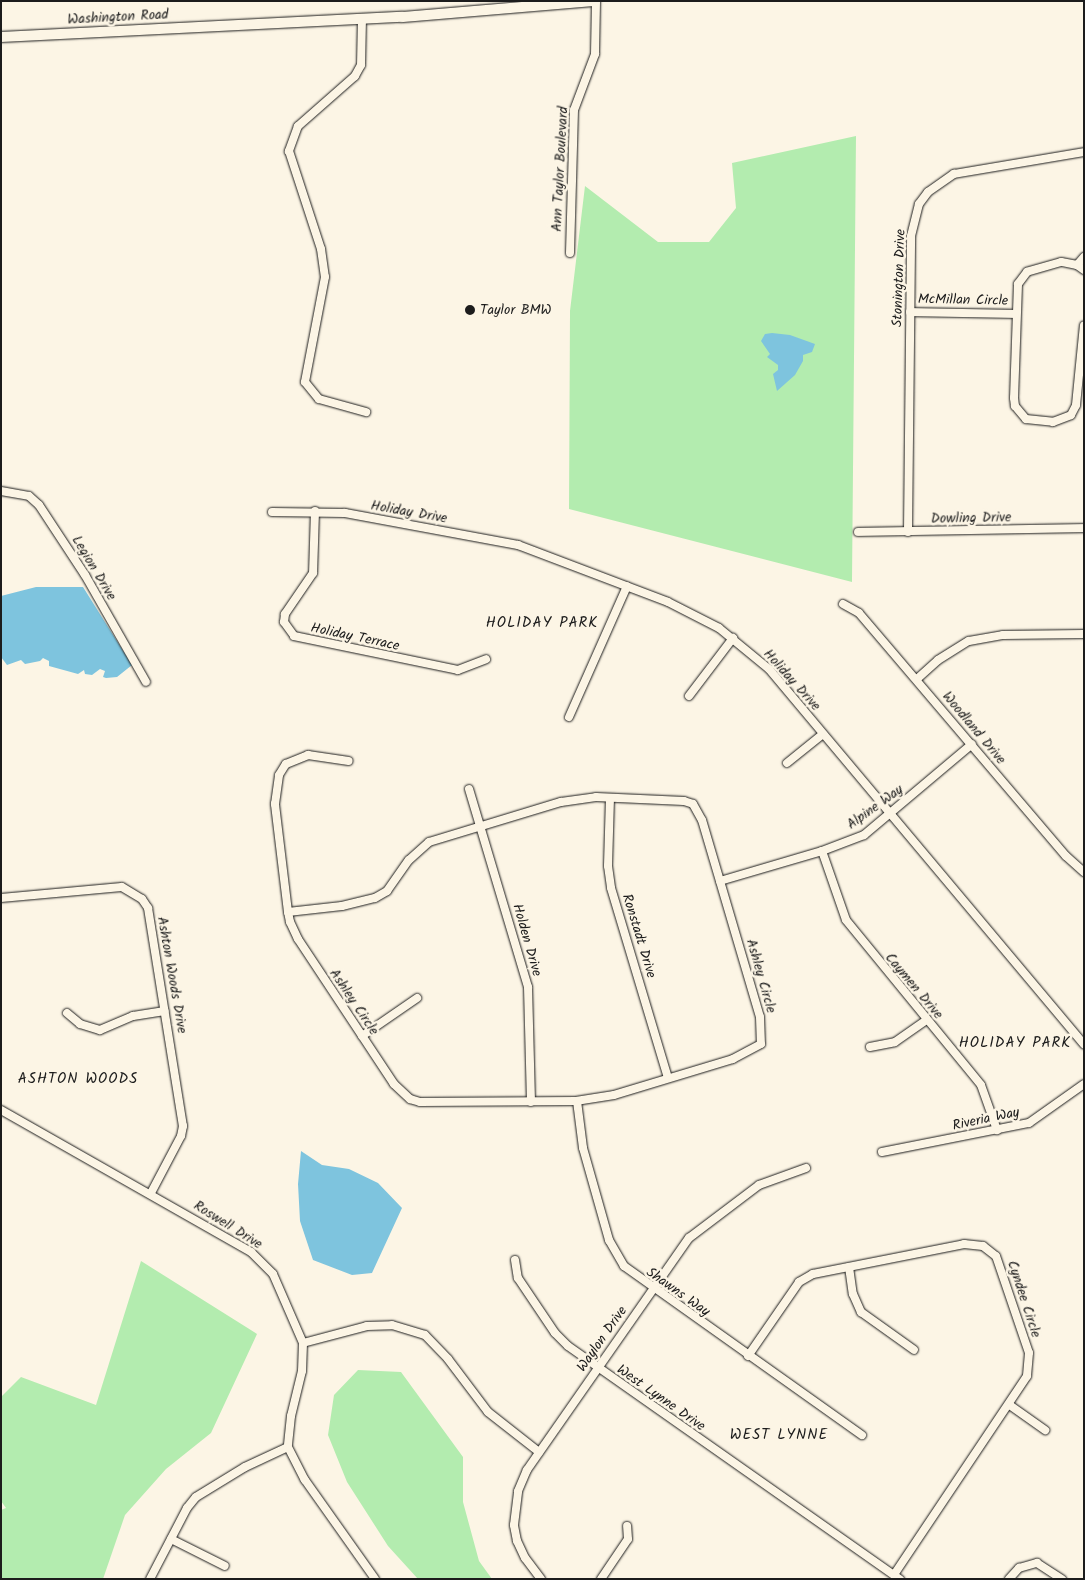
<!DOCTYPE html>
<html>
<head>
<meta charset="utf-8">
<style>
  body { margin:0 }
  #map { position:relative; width:1085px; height:1580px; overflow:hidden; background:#fcf5e5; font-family:Kalam,sans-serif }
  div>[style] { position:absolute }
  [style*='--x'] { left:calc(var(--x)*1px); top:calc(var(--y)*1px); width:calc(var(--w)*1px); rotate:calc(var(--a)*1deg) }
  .green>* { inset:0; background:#b3ecaf }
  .water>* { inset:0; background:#7ec4de }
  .roads { filter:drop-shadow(0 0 1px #1c1c1c) drop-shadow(0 0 1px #1c1c1c) }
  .minor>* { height:8px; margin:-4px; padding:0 4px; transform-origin:4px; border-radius:4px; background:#fcf5e5 }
  .major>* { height:10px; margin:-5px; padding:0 5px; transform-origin:5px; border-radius:5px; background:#fcf5e5 }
  .dots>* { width:14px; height:14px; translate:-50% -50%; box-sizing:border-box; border:2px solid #fcf5e5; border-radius:50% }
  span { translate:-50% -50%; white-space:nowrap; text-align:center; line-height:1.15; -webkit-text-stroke:5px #fcf5e5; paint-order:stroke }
  .street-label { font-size:14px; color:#1c1c1c }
  .poi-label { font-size:14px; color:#1c1c1c }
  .left { translate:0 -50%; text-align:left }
  .neighbourhood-label { font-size:15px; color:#1c1c1c; letter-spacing:1px }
  .frame { position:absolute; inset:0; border:2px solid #1c1c1c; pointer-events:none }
</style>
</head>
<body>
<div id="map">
  <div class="green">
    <i style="clip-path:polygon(856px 136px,852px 582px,569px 509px,570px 311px,585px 186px,658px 242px,709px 242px,736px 208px,732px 163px)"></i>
    <i style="clip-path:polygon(141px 1261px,257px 1334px,211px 1433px,166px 1469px,125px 1515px,103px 1579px,1px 1579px,1px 1510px,6px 1508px,1px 1501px,1px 1397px,21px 1377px,96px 1405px)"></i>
    <i style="clip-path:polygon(358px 1370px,401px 1372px,463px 1457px,463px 1502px,479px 1561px,492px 1579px,418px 1579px,388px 1546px,347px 1482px,328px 1435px,334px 1395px)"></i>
  </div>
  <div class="water">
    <i style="clip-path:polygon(772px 333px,790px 335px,815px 344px,812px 352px,803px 355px,803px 361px,795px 375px,777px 391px,773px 374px,778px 370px,778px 365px,767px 357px,770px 354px,761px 341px,765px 334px)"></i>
    <i style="clip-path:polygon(36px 587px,83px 587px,132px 665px,117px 677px,106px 678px,103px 677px,105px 671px,100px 669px,92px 675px,85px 674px,84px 670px,78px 674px,49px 666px,49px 661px,43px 658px,40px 661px,25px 664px,21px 660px,7px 665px,1px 657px,1px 596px)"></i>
    <i style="clip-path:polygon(301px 1151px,322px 1165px,349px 1169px,378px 1183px,402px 1208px,372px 1273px,352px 1275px,313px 1260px,300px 1221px,298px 1184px)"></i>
  </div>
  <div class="roads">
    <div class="minor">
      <i style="--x:362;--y:18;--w:47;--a:91.2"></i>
      <i style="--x:361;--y:65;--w:13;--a:119"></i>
      <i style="--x:355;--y:76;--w:76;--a:138.7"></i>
      <i style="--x:298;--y:126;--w:27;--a:110"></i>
      <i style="--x:289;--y:151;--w:103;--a:71.9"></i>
      <i style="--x:321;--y:249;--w:28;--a:82"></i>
      <i style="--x:325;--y:277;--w:107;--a:100.8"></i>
      <i style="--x:305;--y:382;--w:22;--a:51"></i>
      <i style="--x:319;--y:399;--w:49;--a:15.5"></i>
      <i style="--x:570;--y:253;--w:143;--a:-88.4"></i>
      <i style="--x:574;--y:110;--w:60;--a:-69.4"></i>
      <i style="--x:595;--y:54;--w:53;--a:-88.9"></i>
      <i style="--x:1077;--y:265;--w:11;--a:-49"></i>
      <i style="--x:1084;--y:270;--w:9;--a:-144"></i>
      <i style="--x:1077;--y:265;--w:16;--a:-169"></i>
      <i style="--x:1061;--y:262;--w:35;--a:164"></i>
      <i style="--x:1027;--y:272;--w:15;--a:127"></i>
      <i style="--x:1018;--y:284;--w:114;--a:92"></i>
      <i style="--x:1014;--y:398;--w:8;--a:83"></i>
      <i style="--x:1015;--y:406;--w:17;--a:50"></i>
      <i style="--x:1026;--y:419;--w:27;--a:6"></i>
      <i style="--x:1053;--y:422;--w:19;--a:-21"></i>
      <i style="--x:1071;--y:415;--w:11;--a:-63"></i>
      <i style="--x:1076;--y:405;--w:80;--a:-84.3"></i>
      <i style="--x:910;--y:312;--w:105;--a:1.1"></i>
      <i style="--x:1;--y:491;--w:28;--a:10"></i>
      <i style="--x:29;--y:496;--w:13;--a:42"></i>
      <i style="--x:39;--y:505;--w:84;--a:56.7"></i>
      <i style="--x:85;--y:575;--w:123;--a:60.3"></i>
      <i style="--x:315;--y:511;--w:62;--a:91.8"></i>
      <i style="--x:313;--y:573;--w:50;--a:124.3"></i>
      <i style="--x:285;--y:614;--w:8;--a:97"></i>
      <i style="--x:284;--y:622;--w:17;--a:54"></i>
      <i style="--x:294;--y:636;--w:167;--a:11.7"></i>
      <i style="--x:458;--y:670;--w:30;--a:-21"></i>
      <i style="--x:272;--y:512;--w:73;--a:0.8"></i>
      <i style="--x:345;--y:513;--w:176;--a:10.5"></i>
      <i style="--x:518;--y:545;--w:160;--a:20.8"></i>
      <i style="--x:668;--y:602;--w:57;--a:27"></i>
      <i style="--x:719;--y:628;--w:65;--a:39.4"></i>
      <i style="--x:769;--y:669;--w:490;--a:50"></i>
      <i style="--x:858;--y:532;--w:226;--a:-1"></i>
      <i style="--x:908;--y:532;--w:296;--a:-89.4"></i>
      <i style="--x:911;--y:236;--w:33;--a:-76"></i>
      <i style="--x:919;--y:204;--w:15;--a:-53"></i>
      <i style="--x:928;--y:192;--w:32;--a:-35"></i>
      <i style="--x:954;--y:174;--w:132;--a:-9.6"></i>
      <i style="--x:843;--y:604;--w:18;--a:29"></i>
      <i style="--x:859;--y:613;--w:319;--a:49.6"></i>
      <i style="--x:1066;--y:856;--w:24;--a:42"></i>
      <i style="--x:917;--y:679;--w:28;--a:-42"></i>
      <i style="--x:938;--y:660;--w:36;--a:-32"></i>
      <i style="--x:969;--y:641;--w:35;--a:-10"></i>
      <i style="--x:1003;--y:635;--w:81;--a:-0.7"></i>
      <i style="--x:689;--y:696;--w:73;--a:-52.8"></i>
      <i style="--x:569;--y:717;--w:143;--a:-66.1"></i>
      <i style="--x:787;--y:763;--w:46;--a:-38.9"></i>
      <i style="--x:469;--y:789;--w:207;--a:73.4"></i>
      <i style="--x:528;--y:987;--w:115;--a:88.5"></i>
      <i style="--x:610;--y:798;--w:68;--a:91.7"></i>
      <i style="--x:608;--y:866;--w:22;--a:82"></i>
      <i style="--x:611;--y:888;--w:198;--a:73.3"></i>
      <i style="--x:822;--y:851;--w:73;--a:70.8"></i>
      <i style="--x:846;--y:920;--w:213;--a:50.7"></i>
      <i style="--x:981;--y:1085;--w:48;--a:70.4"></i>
      <i style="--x:720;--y:881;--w:106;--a:-16.4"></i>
      <i style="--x:822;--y:851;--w:45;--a:-20.9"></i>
      <i style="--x:864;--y:835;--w:141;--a:-40.1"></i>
      <i style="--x:1;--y:898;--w:121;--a:-5.2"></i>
      <i style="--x:122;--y:887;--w:23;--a:31"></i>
      <i style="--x:142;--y:899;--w:11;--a:56"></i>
      <i style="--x:148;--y:908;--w:221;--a:80.9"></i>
      <i style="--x:183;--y:1126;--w:10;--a:101"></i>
      <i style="--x:181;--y:1136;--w:64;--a:117.8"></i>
      <i style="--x:288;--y:912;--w:54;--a:-6.3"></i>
      <i style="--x:342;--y:906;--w:34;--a:-14"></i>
      <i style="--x:375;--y:898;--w:14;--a:-30"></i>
      <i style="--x:387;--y:891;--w:38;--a:-55"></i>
      <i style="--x:409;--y:860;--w:27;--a:-42"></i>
      <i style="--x:429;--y:842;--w:138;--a:-16.9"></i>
      <i style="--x:561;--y:802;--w:35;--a:-8"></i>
      <i style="--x:596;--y:797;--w:88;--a:2.6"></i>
      <i style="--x:684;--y:801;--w:9;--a:18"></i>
      <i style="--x:693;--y:804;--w:18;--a:61"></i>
      <i style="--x:702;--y:820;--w:205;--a:73.6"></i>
      <i style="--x:760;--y:1017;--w:27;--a:88"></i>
      <i style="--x:761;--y:1044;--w:32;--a:152"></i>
      <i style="--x:733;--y:1059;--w:124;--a:163.2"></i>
      <i style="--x:614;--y:1095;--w:37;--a:171"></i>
      <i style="--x:577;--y:1101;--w:157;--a:179.6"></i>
      <i style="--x:420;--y:1102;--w:10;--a:-163"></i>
      <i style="--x:410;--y:1099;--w:22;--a:-137"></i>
      <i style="--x:394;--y:1084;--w:174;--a:-123.5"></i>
      <i style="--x:298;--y:939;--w:19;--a:-115"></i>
      <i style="--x:290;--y:922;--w:10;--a:-101"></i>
      <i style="--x:288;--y:912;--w:109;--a:-96.9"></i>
      <i style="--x:275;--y:804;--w:29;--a:-82"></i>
      <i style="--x:279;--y:775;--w:13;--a:-58"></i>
      <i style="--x:286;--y:764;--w:24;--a:-22"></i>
      <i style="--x:308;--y:755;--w:41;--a:8.3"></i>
      <i style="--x:67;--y:1013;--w:17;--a:40"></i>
      <i style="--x:80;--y:1024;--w:21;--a:17"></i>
      <i style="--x:100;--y:1030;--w:36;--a:-23"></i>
      <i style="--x:133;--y:1016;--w:32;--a:-9"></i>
      <i style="--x:362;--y:1036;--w:67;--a:-34.6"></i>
      <i style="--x:870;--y:1047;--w:25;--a:-11"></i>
      <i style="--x:895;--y:1042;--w:38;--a:-35"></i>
      <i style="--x:577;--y:1101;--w:47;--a:82.7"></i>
      <i style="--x:583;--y:1148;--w:96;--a:74.2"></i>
      <i style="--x:609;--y:1240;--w:30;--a:60"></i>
      <i style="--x:624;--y:1266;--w:292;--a:35.4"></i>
      <i style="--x:1;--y:1110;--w:288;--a:29.6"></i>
      <i style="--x:251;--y:1252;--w:31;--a:45"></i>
      <i style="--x:273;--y:1274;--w:75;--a:66.5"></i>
      <i style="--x:303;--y:1343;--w:28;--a:92"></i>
      <i style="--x:302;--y:1371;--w:46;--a:103.7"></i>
      <i style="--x:291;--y:1416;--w:31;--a:96"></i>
      <i style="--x:288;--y:1447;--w:37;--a:63"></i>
      <i style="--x:305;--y:1480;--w:121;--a:54.7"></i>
      <i style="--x:882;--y:1152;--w:150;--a:-11.2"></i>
      <i style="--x:1029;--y:1123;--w:67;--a:-35.3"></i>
      <i style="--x:515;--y:1260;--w:18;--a:81"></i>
      <i style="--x:518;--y:1278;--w:66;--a:56.1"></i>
      <i style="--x:555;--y:1333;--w:18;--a:45"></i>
      <i style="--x:568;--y:1346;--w:406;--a:35.1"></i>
      <i style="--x:849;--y:1267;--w:27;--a:82"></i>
      <i style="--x:853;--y:1294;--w:20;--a:66"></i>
      <i style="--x:861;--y:1312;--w:65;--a:35.6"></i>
      <i style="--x:303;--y:1343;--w:66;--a:-14.9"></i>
      <i style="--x:367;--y:1326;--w:25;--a:-2"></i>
      <i style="--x:392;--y:1325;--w:34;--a:17"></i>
      <i style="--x:425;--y:1335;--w:33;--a:46"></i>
      <i style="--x:448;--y:1359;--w:66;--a:53"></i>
      <i style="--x:488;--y:1412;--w:65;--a:38.1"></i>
      <i style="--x:748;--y:1356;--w:90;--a:-55.4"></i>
      <i style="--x:799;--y:1282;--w:16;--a:-30"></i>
      <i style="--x:813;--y:1274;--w:154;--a:-11.2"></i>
      <i style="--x:964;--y:1244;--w:19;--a:6"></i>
      <i style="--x:983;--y:1246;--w:16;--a:38"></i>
      <i style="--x:996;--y:1256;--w:102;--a:71.2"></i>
      <i style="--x:1029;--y:1353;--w:23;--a:95"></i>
      <i style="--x:1027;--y:1376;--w:239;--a:123.8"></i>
      <i style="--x:1011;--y:1406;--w:42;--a:35.2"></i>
      <i style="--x:171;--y:1539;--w:60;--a:26.6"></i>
      <i style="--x:150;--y:1579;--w:80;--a:-62.5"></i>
      <i style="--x:187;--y:1508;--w:14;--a:-51"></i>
      <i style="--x:196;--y:1497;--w:57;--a:-31.5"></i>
      <i style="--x:245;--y:1467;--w:47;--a:-24.9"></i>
      <i style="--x:541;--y:1579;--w:26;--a:-127"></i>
      <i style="--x:525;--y:1558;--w:19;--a:-115"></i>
      <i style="--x:517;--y:1541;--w:16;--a:-101"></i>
      <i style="--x:514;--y:1525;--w:34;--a:-83"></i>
      <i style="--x:518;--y:1491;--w:23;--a:-67"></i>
      <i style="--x:527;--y:1470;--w:283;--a:-55.1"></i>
      <i style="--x:689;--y:1238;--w:88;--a:-37.1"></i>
      <i style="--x:759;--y:1185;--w:50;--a:-19.9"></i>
      <i style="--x:601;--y:1579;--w:48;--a:-56"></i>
      <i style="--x:628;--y:1539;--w:13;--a:-94"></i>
      <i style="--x:1009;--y:1579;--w:15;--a:-48"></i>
      <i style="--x:1019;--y:1568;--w:19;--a:-16"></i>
      <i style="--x:1037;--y:1563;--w:30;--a:33"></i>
    </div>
    <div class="major">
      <i style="--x:1;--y:37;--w:401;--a:-2.9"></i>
      <i style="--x:402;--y:17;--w:193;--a:-4.8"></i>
    </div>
  </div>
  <div class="dots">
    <i style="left:470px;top:310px;background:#1c1c1c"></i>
  </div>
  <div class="street-label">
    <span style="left:118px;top:17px;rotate:-3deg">Washington Road</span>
    <span style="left:560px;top:169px;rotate:-87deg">Ann Taylor Boulevard</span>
    <span style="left:899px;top:278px;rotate:-88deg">Stonington Drive</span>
    <span style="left:963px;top:300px;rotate:1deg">McMillan Circle</span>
    <span style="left:409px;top:512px;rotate:10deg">Holiday Drive</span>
    <span style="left:971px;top:518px;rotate:-1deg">Dowling Drive</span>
    <span style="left:94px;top:568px;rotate:59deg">Legion Drive</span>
    <span style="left:355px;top:637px;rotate:12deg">Holiday Terrace</span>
    <span style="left:792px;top:680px;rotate:48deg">Holiday Drive</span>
    <span style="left:974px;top:728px;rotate:50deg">Woodland Drive</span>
    <span style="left:875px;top:807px;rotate:-36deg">Alpine Way</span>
    <span style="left:639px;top:936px;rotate:73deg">Ronstadt Drive</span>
    <span style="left:527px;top:940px;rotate:74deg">Holden Drive</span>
    <span style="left:172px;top:975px;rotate:80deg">Ashton Woods Drive</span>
    <span style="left:761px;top:976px;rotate:74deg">Ashley Circle</span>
    <span style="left:914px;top:986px;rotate:50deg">Caymen Drive</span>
    <span style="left:354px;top:1002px;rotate:56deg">Ashley Circle</span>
    <span style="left:986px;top:1119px;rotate:-12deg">Riveria Way</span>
    <span style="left:228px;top:1225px;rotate:32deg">Roswell Drive</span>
    <span style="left:678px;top:1292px;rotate:35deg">Shawns Way</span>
    <span style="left:1024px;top:1299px;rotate:72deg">Cyndee Circle</span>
    <span style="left:602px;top:1339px;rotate:-55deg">Waylon Drive</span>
    <span style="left:661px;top:1398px;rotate:35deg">West Lynne Drive</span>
  </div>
  <div class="poi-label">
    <span class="left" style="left:480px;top:310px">Taylor BMW</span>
  </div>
  <div class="neighbourhood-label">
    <span style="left:542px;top:624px">HOLIDAY PARK</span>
    <span style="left:1015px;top:1044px">HOLIDAY PARK</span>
    <span style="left:78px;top:1080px">ASHTON WOODS</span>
    <span style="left:779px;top:1436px">WEST LYNNE</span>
  </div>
  <div class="frame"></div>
</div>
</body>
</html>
